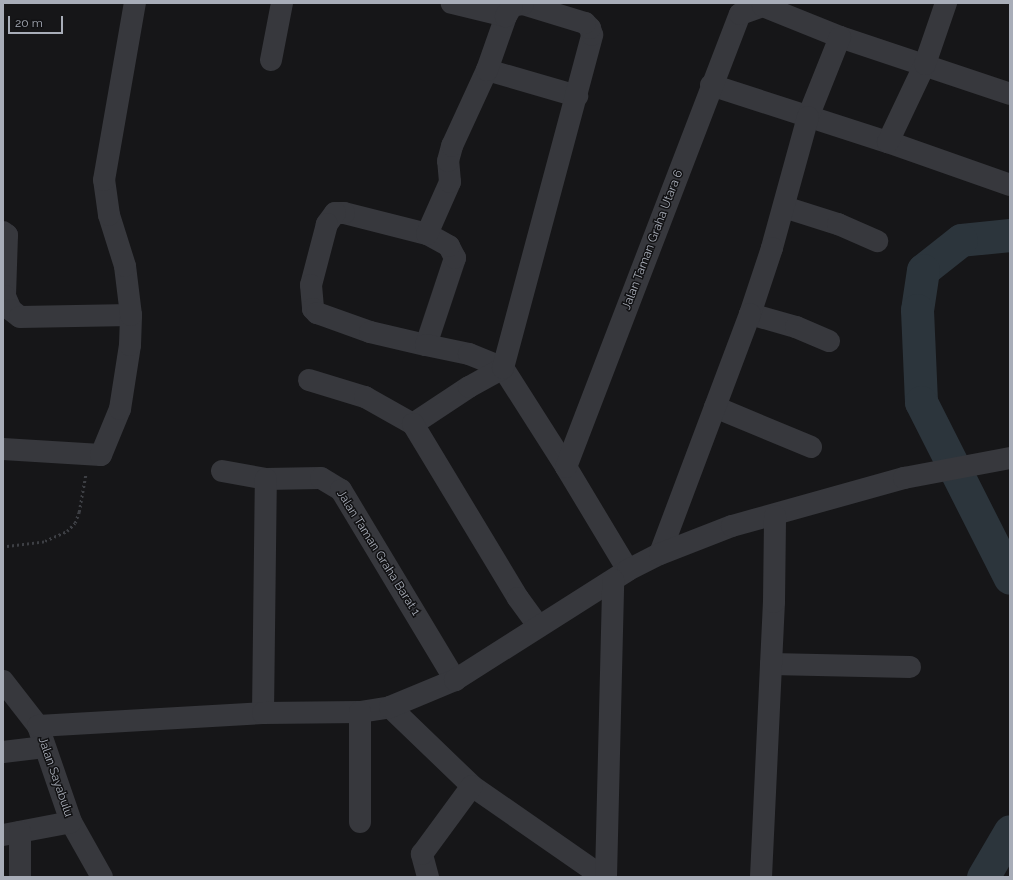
<!DOCTYPE html>
<html>
<head>
<meta charset="utf-8">
<style>
  body { margin:0 }
  #map { position:relative; width:1013px; height:880px; overflow:hidden; background:#161618; font-family:Raleway,sans-serif }
  div>[style] { position:absolute }
  [style*='--x'] { left:calc(var(--x)*1px); top:calc(var(--y)*1px); width:calc(var(--w)*1px); rotate:calc(var(--a)*1deg) }
  .river>* { height:33px; margin:-16.5px; padding:0 16.5px; transform-origin:16.5px; border-radius:16.5px; background:#2c353c }
  .path>* { height:2.5px; margin-top:-1.25px; transform-origin:0; background:repeating-linear-gradient(90deg,#3d3f44 0 2px,transparent 0 5px) }
  .minor>* { height:22px; margin:-11px; padding:0 11px; transform-origin:11px; border-radius:11px; background:#37383d }
  span { translate:-50% -50%; white-space:nowrap; text-align:center; line-height:1.15; -webkit-text-stroke:3px #111113; paint-order:stroke }
  .street-label { font-size:12px; color:#a8adb8 }
  .frame { position:absolute; inset:0; border:4px solid #a8adb8; pointer-events:none }
  .scale { position:absolute; left:8px; top:16px; width:55px; height:18px; box-sizing:border-box; border:2px solid #a8adb8; border-top:0; padding-left:5px; font-size:12px; line-height:14px; white-space:nowrap; color:#a8adb8; -webkit-text-stroke:3px #111113; paint-order:stroke }
</style>
</head>
<body>
<div id="map">
  <div class="river">
    <i style="--x:1010;--y:235;--w:49;--a:174.2"></i>
    <i style="--x:961;--y:240;--w:48;--a:141.7"></i>
    <i style="--x:923;--y:270;--w:40;--a:98.5"></i>
    <i style="--x:917;--y:310;--w:92;--a:87.5"></i>
    <i style="--x:921;--y:402;--w:197;--a:63.2"></i>
    <i style="--x:983;--y:877;--w:53;--a:-59.6"></i>
  </div>
  <div class="path">
    <i style="--x:7;--y:546;--w:38;--a:-7"></i>
    <i style="--x:45;--y:541;--w:24;--a:-24"></i>
    <i style="--x:67;--y:531;--w:11;--a:-45"></i>
    <i style="--x:75;--y:523;--w:12;--a:-70"></i>
    <i style="--x:79;--y:512;--w:39;--a:-80"></i>
  </div>
  <div class="minor">
    <i style="--x:840;--y:37;--w:179;--a:18.5"></i>
    <i style="--x:271;--y:60;--w:58;--a:-79.1"></i>
    <i style="--x:487;--y:70;--w:94;--a:16.1"></i>
    <i style="--x:711;--y:85;--w:186;--a:17.9"></i>
    <i style="--x:888;--y:142;--w:129;--a:19.4"></i>
    <i style="--x:888;--y:142;--w:86;--a:-64.6"></i>
    <i style="--x:925;--y:64;--w:65;--a:-71"></i>
    <i style="--x:784;--y:207;--w:57;--a:17.5"></i>
    <i style="--x:838;--y:224;--w:43;--a:23.6"></i>
    <i style="--x:3;--y:232;--w:5;--a:37"></i>
    <i style="--x:7;--y:235;--w:61;--a:91.9"></i>
    <i style="--x:5;--y:296;--w:15;--a:67"></i>
    <i style="--x:11;--y:310;--w:11;--a:38"></i>
    <i style="--x:20;--y:317;--w:111;--a:-1"></i>
    <i style="--x:427;--y:234;--w:86;--a:-165.8"></i>
    <i style="--x:344;--y:213;--w:9;--a:180"></i>
    <i style="--x:335;--y:213;--w:14;--a:126"></i>
    <i style="--x:327;--y:224;--w:63;--a:104.7"></i>
    <i style="--x:311;--y:285;--w:24;--a:85"></i>
    <i style="--x:313;--y:309;--w:6;--a:45"></i>
    <i style="--x:317;--y:313;--w:56;--a:19.7"></i>
    <i style="--x:370;--y:332;--w:57;--a:13.1"></i>
    <i style="--x:426;--y:345;--w:92;--a:-71.6"></i>
    <i style="--x:455;--y:258;--w:13;--a:-117"></i>
    <i style="--x:449;--y:246;--w:25;--a:-151"></i>
    <i style="--x:427;--y:234;--w:57;--a:-66.1"></i>
    <i style="--x:450;--y:182;--w:21;--a:-95"></i>
    <i style="--x:448;--y:161;--w:16;--a:-75"></i>
    <i style="--x:452;--y:146;--w:84;--a:-65.3"></i>
    <i style="--x:487;--y:70;--w:57;--a:-70.6"></i>
    <i style="--x:506;--y:16;--w:56;--a:-166.5"></i>
    <i style="--x:750;--y:314;--w:48;--a:15.8"></i>
    <i style="--x:796;--y:327;--w:36;--a:23"></i>
    <i style="--x:426;--y:345;--w:44;--a:11.8"></i>
    <i style="--x:469;--y:354;--w:37;--a:22"></i>
    <i style="--x:503;--y:368;--w:117;--a:57.5"></i>
    <i style="--x:566;--y:467;--w:120;--a:59"></i>
    <i style="--x:309;--y:380;--w:59;--a:16.9"></i>
    <i style="--x:365;--y:397;--w:55;--a:29.4"></i>
    <i style="--x:413;--y:424;--w:67;--a:-33.5"></i>
    <i style="--x:469;--y:387;--w:39;--a:-29"></i>
    <i style="--x:503;--y:368;--w:345;--a:-75"></i>
    <i style="--x:592;--y:35;--w:7;--a:-106"></i>
    <i style="--x:590;--y:28;--w:7;--a:-135"></i>
    <i style="--x:585;--y:23;--w:65;--a:-163"></i>
    <i style="--x:523;--y:4;--w:11;--a:170"></i>
    <i style="--x:512;--y:6;--w:12;--a:121"></i>
    <i style="--x:715;--y:407;--w:104;--a:22.6"></i>
    <i style="--x:413;--y:424;--w:203;--a:58.9"></i>
    <i style="--x:518;--y:598;--w:34;--a:54"></i>
    <i style="--x:3;--y:449;--w:98;--a:3.5"></i>
    <i style="--x:101;--y:455;--w:50;--a:-67.6"></i>
    <i style="--x:120;--y:409;--w:65;--a:-81.1"></i>
    <i style="--x:130;--y:345;--w:30;--a:-88"></i>
    <i style="--x:131;--y:315;--w:49;--a:-97"></i>
    <i style="--x:125;--y:266;--w:53;--a:-107.4"></i>
    <i style="--x:109;--y:215;--w:35;--a:-98"></i>
    <i style="--x:104;--y:180;--w:180;--a:-80.1"></i>
    <i style="--x:566;--y:467;--w:485;--a:-69"></i>
    <i style="--x:740;--y:14;--w:24;--a:-19"></i>
    <i style="--x:763;--y:6;--w:83;--a:21.9"></i>
    <i style="--x:840;--y:37;--w:86;--a:111.8"></i>
    <i style="--x:808;--y:117;--w:136;--a:105.4"></i>
    <i style="--x:772;--y:248;--w:70;--a:108.4"></i>
    <i style="--x:750;--y:314;--w:256;--a:110.6"></i>
    <i style="--x:222;--y:471;--w:45;--a:10.3"></i>
    <i style="--x:266;--y:479;--w:55;--a:-1"></i>
    <i style="--x:321;--y:478;--w:23;--a:31"></i>
    <i style="--x:341;--y:490;--w:222;--a:59"></i>
    <i style="--x:771;--y:664;--w:139;--a:1.2"></i>
    <i style="--x:3;--y:681;--w:57;--a:52.1"></i>
    <i style="--x:38;--y:726;--w:102;--a:71"></i>
    <i style="--x:71;--y:822;--w:63;--a:60.6"></i>
    <i style="--x:390;--y:707;--w:114;--a:43.9"></i>
    <i style="--x:472;--y:786;--w:160;--a:34.8"></i>
    <i style="--x:263;--y:713;--w:234;--a:-89.3"></i>
    <i style="--x:38;--y:726;--w:225;--a:-3.3"></i>
    <i style="--x:263;--y:713;--w:97;--a:-0.6"></i>
    <i style="--x:360;--y:712;--w:30;--a:-9"></i>
    <i style="--x:390;--y:707;--w:70;--a:-22.6"></i>
    <i style="--x:455;--y:680;--w:205;--a:-32.4"></i>
    <i style="--x:628;--y:570;--w:36;--a:-27"></i>
    <i style="--x:660;--y:554;--w:77;--a:-21.3"></i>
    <i style="--x:732;--y:526;--w:179;--a:-15.6"></i>
    <i style="--x:904;--y:478;--w:108;--a:-10.7"></i>
    <i style="--x:3;--y:752;--w:42;--a:-6.8"></i>
    <i style="--x:360;--y:822;--w:110;--a:-90"></i>
    <i style="--x:3;--y:835;--w:69;--a:-10.8"></i>
    <i style="--x:20;--y:877;--w:45;--a:-90"></i>
    <i style="--x:428;--y:877;--w:24;--a:-105"></i>
    <i style="--x:422;--y:854;--w:84;--a:-53.7"></i>
    <i style="--x:606;--y:877;--w:297;--a:-88.6"></i>
    <i style="--x:761;--y:877;--w:275;--a:-87.3"></i>
    <i style="--x:774;--y:602;--w:86;--a:-89.3"></i>
  </div>
  <div class="street-label">
    <span style="left:653px;top:240px;rotate:-69deg">Jalan Taman Graha Utara 6</span>
    <span style="left:378px;top:553px;rotate:58deg">Jalan Taman Graha Barat 1</span>
    <span style="left:55px;top:777px;rotate:71deg">Jalan Sayabulu</span>
  </div>
  <div class="frame"></div>
  <div class="scale">20 m</div>
</div>
</body>
</html>
